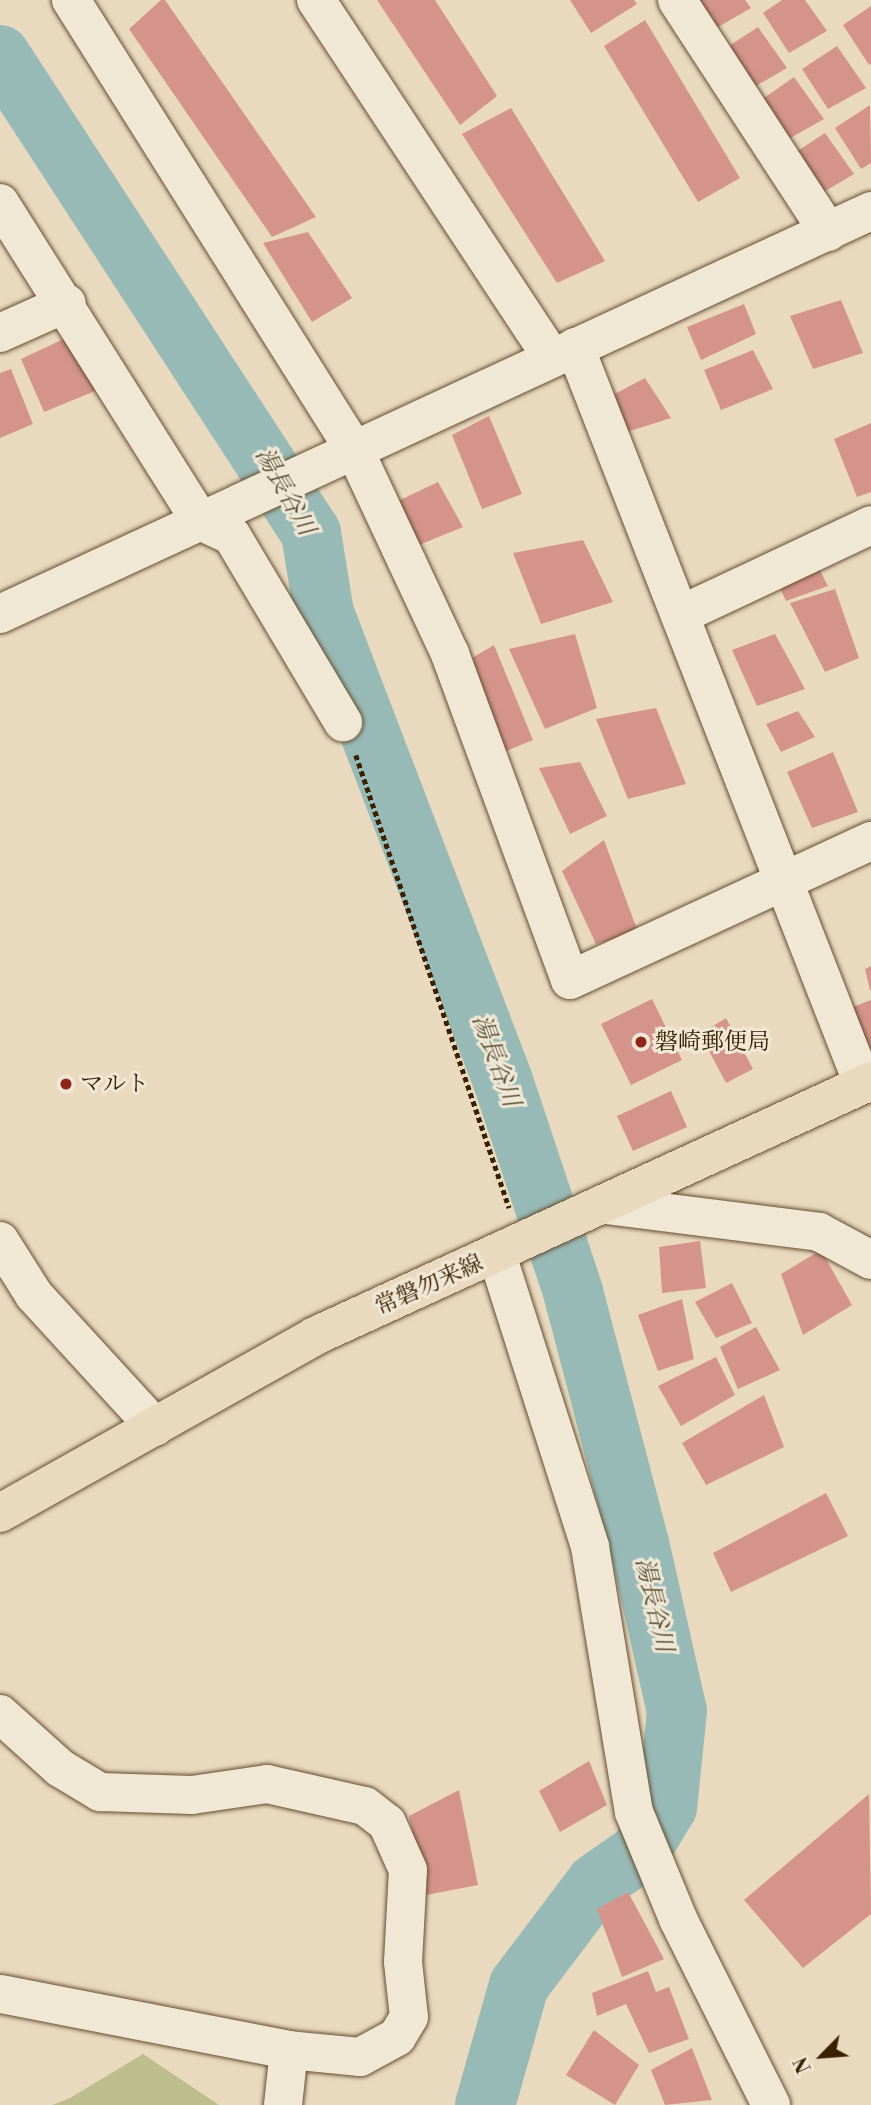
<!DOCTYPE html>
<html>
<head>
<meta charset="utf-8">
<style>
  body { margin:0 }
  #map { position:relative; width:871px; height:2105px; overflow:hidden; background:#e9dabf; font-family:"Libre Bodoni","Noto Serif JP",serif }
  div>[style] { position:absolute }
  [style*='--x'] { left:calc(var(--x)*1px); top:calc(var(--y)*1px); width:calc(var(--w)*1px); rotate:calc(var(--a)*1deg) }
  .green>* { inset:0; background:#bebd8d }
  .river>* { height:60px; margin:-30px; padding:0 30px; transform-origin:30px; border-radius:30px; background:#98bab7 }
  .building>* { inset:0; background:#d5948b }
  .path>* { height:4.5px; margin-top:-2.25px; transform-origin:0; background:repeating-linear-gradient(90deg,#392000 0 5px,transparent 0 8.5px) }
  .roads { filter:drop-shadow(0 0 2px #654e30) drop-shadow(0 0 2px #654e30) }
  .minor>* { height:38px; margin:-19px; padding:0 19px; transform-origin:19px; border-radius:19px; background:#f1e7d5 }
  .major>* { height:38px; margin:-19px; padding:0 19px; transform-origin:19px; border-radius:19px; background:#e9dabf }
  .dots>* { width:19px; height:19px; translate:-50% -50%; box-sizing:border-box; border:4px solid #f1e7d5; border-radius:50% }
  span { translate:-50% -50%; white-space:nowrap; text-align:center; line-height:1.15; -webkit-text-stroke:6px #f1e7d5; paint-order:stroke }
  .poi-label { font-size:23px; color:#392000 }
  .left { translate:0 -50%; text-align:left }
  .street-label { font-size:23px; color:#392000 }
  .water-label { font-size:24px; color:#564e37; font-style:italic }
  .north { position:absolute; left:787px; top:2021px; width:70px; height:70px; -webkit-text-stroke:5px #f1e7d5; paint-order:stroke; rotate:245deg; font-size:19px; font-weight:700; line-height:28px; text-align:center; color:#392000 }
  .north::after { content:''; display:block; margin:auto; width:24px; height:32px; background:#392000; clip-path:polygon(50% 0,100% 100%,50% 72%,0 100%) }
</style>
</head>
<body>
<div id="map">
  <div class="green">
    <i style="clip-path:polygon(143px 2054px,219px 2105px,52px 2105px,70px 2098px)"></i>
  </div>
  <div class="river">
    <i style="--x:0;--y:55;--w:570;--a:56.95"></i>
    <i style="--x:311;--y:533;--w:81;--a:80.8"></i>
    <i style="--x:324;--y:613;--w:501;--a:69.07"></i>
    <i style="--x:503;--y:1081;--w:222;--a:71.6"></i>
    <i style="--x:573;--y:1292;--w:260;--a:75.3"></i>
    <i style="--x:639;--y:1543;--w:172;--a:77.3"></i>
    <i style="--x:677;--y:1711;--w:97;--a:95.9"></i>
    <i style="--x:667;--y:1807;--w:54;--a:121.3"></i>
    <i style="--x:639;--y:1853;--w:52;--a:145.1"></i>
    <i style="--x:596;--y:1883;--w:128;--a:127"></i>
    <i style="--x:519;--y:1985;--w:125;--a:105.8"></i>
  </div>
  <div class="building">
    <i style="clip-path:polygon(161px 0,165px 0,316px 217px,272px 237px,129px 29px)"></i>
    <i style="clip-path:polygon(377px 0,435px 0,497px 96px,460px 125px)"></i>
    <i style="clip-path:polygon(570px 0,634px 0,637px 4px,591px 33px)"></i>
    <i style="clip-path:polygon(694px 0,745px 0,751px 8px,713px 30px)"></i>
    <i style="clip-path:polygon(782px 0,805px 0,827px 31px,789px 53px,763px 13px)"></i>
    <i style="clip-path:polygon(871px 6px,871px 64px,869px 65px,843px 25px)"></i>
    <i style="clip-path:polygon(645px 20px,740px 178px,698px 202px,604px 46px)"></i>
    <i style="clip-path:polygon(758px 27px,787px 68px,749px 90px,723px 50px)"></i>
    <i style="clip-path:polygon(837px 46px,866px 88px,828px 109px,802px 69px)"></i>
    <i style="clip-path:polygon(794px 77px,824px 119px,785px 141px,760px 101px)"></i>
    <i style="clip-path:polygon(870px 105px,871px 163px,861px 169px,835px 128px)"></i>
    <i style="clip-path:polygon(511px 108px,605px 261px,557px 283px,462px 134px)"></i>
    <i style="clip-path:polygon(825px 133px,854px 174px,817px 196px,790px 156px)"></i>
    <i style="clip-path:polygon(308px 232px,352px 298px,312px 322px,263px 243px)"></i>
    <i style="clip-path:polygon(841px 300px,863px 353px,813px 369px,790px 316px)"></i>
    <i style="clip-path:polygon(744px 304px,756px 334px,701px 360px,687px 327px)"></i>
    <i style="clip-path:polygon(72px 335px,95px 391px,44px 412px,21px 359px)"></i>
    <i style="clip-path:polygon(753px 350px,773px 389px,721px 410px,704px 370px)"></i>
    <i style="clip-path:polygon(11px 369px,33px 424px,0 438px,0 373px)"></i>
    <i style="clip-path:polygon(645px 378px,671px 418px,627px 432px,609px 397px)"></i>
    <i style="clip-path:polygon(489px 416px,522px 494px,482px 509px,452px 435px)"></i>
    <i style="clip-path:polygon(871px 423px,871px 492px,857px 497px,834px 439px)"></i>
    <i style="clip-path:polygon(438px 482px,463px 527px,419px 545px,398px 501px)"></i>
    <i style="clip-path:polygon(583px 540px,613px 602px,541px 624px,513px 553px)"></i>
    <i style="clip-path:polygon(813px 557px,828px 586px,786px 601px,774px 575px)"></i>
    <i style="clip-path:polygon(835px 589px,859px 658px,825px 672px,790px 603px)"></i>
    <i style="clip-path:polygon(575px 634px,597px 708px,545px 729px,509px 649px)"></i>
    <i style="clip-path:polygon(775px 634px,805px 689px,757px 706px,732px 650px)"></i>
    <i style="clip-path:polygon(494px 645px,533px 740px,506px 751px,465px 662px)"></i>
    <i style="clip-path:polygon(656px 708px,686px 784px,628px 799px,596px 719px)"></i>
    <i style="clip-path:polygon(798px 711px,815px 737px,781px 752px,766px 724px)"></i>
    <i style="clip-path:polygon(833px 752px,858px 812px,812px 828px,787px 772px)"></i>
    <i style="clip-path:polygon(580px 762px,607px 816px,570px 834px,539px 768px)"></i>
    <i style="clip-path:polygon(604px 840px,638px 932px,596px 944px,562px 871px)"></i>
    <i style="clip-path:polygon(871px 966px,871px 990px,870px 990px,865px 969px)"></i>
    <i style="clip-path:polygon(652px 999px,682px 1060px,631px 1085px,601px 1024px)"></i>
    <i style="clip-path:polygon(871px 1000px,871px 1049px,850px 1008px)"></i>
    <i style="clip-path:polygon(726px 1018px,753px 1069px,726px 1083px,700px 1034px)"></i>
    <i style="clip-path:polygon(671px 1091px,687px 1127px,633px 1151px,617px 1116px)"></i>
    <i style="clip-path:polygon(700px 1241px,706px 1288px,662px 1293px,659px 1247px)"></i>
    <i style="clip-path:polygon(821px 1250px,852px 1305px,803px 1335px,781px 1274px)"></i>
    <i style="clip-path:polygon(732px 1283px,752px 1323px,716px 1338px,695px 1302px)"></i>
    <i style="clip-path:polygon(682px 1299px,694px 1359px,658px 1371px,638px 1315px)"></i>
    <i style="clip-path:polygon(756px 1327px,780px 1370px,738px 1389px,720px 1347px)"></i>
    <i style="clip-path:polygon(716px 1357px,735px 1395px,681px 1426px,658px 1386px)"></i>
    <i style="clip-path:polygon(764px 1395px,784px 1447px,706px 1485px,682px 1443px)"></i>
    <i style="clip-path:polygon(826px 1493px,848px 1536px,731px 1592px,713px 1553px)"></i>
    <i style="clip-path:polygon(589px 1761px,607px 1805px,560px 1832px,539px 1791px)"></i>
    <i style="clip-path:polygon(459px 1790px,478px 1885px,426px 1895px,409px 1816px)"></i>
    <i style="clip-path:polygon(869px 1794px,871px 1914px,803px 1968px,744px 1900px)"></i>
    <i style="clip-path:polygon(628px 1892px,664px 1959px,622px 1977px,597px 1909px)"></i>
    <i style="clip-path:polygon(648px 1971px,656px 1992px,669px 1987px,689px 2039px,649px 2053px,626px 2004px,597px 2016px,592px 1993px)"></i>
    <i style="clip-path:polygon(594px 2030px,639px 2065px,615px 2105px,566px 2075px)"></i>
    <i style="clip-path:polygon(692px 2048px,712px 2100px,665px 2105px,651px 2070px)"></i>
  </div>
  <div class="path">
    <i style="--x:356;--y:755;--w:478;--a:71.3"></i>
  </div>
  <div class="roads">
    <div class="minor">
      <i style="--x:71;--y:0;--w:533;--a:57.8"></i>
      <i style="--x:355;--y:451;--w:224;--a:64.9"></i>
      <i style="--x:450;--y:654;--w:347;--a:69.8"></i>
      <i style="--x:570;--y:980;--w:332;--a:-24.8"></i>
      <i style="--x:316;--y:0;--w:429;--a:56.6"></i>
      <i style="--x:677;--y:0;--w:277;--a:56.9"></i>
      <i style="--x:0;--y:203;--w:376;--a:57.8"></i>
      <i style="--x:200;--y:521;--w:35;--a:25"></i>
      <i style="--x:232;--y:536;--w:217;--a:59.2"></i>
      <i style="--x:0;--y:333;--w:73;--a:-24.1"></i>
      <i style="--x:575;--y:347;--w:791;--a:68.66"></i>
      <i style="--x:0;--y:614;--w:960;--a:-24.83"></i>
      <i style="--x:680;--y:615;--w:211;--a:-25.2"></i>
      <i style="--x:606;--y:1205;--w:215;--a:7.2"></i>
      <i style="--x:819;--y:1232;--w:59;--a:28.3"></i>
      <i style="--x:0;--y:1241;--w:64;--a:57.8"></i>
      <i style="--x:34;--y:1295;--w:179;--a:47.5"></i>
      <i style="--x:497;--y:1255;--w:306;--a:72.3"></i>
      <i style="--x:590;--y:1547;--w:269;--a:80.6"></i>
      <i style="--x:634;--y:1812;--w:116;--a:67.6"></i>
      <i style="--x:678;--y:1919;--w:208;--a:63.4"></i>
      <i style="--x:0;--y:1714;--w:81;--a:42"></i>
      <i style="--x:60;--y:1768;--w:47;--a:31"></i>
      <i style="--x:100;--y:1792;--w:92;--a:1.9"></i>
      <i style="--x:192;--y:1795;--w:76;--a:-8.3"></i>
      <i style="--x:267;--y:1784;--w:100;--a:12.7"></i>
      <i style="--x:365;--y:1806;--w:28;--a:38"></i>
      <i style="--x:387;--y:1823;--w:51;--a:65.9"></i>
      <i style="--x:408;--y:1870;--w:92;--a:93.1"></i>
      <i style="--x:403;--y:1962;--w:55;--a:83.8"></i>
      <i style="--x:409;--y:2017;--w:23;--a:121"></i>
      <i style="--x:397;--y:2037;--w:42;--a:151.6"></i>
      <i style="--x:360;--y:2057;--w:71;--a:-174.4"></i>
      <i style="--x:289;--y:2050;--w:294;--a:-169"></i>
      <i style="--x:283;--y:2105;--w:55;--a:-83.8"></i>
    </div>
    <div class="major">
      <i style="--x:0;--y:1513;--w:361;--a:-29.3"></i>
      <i style="--x:315;--y:1336;--w:612;--a:-24.64"></i>
    </div>
  </div>
  <div class="dots">
    <i style="left:641px;top:1042px;background:#8f2418"></i>
    <i style="left:66px;top:1084px;background:#8f2418"></i>
  </div>
  <div class="poi-label">
    <span class="left" style="left:655px;top:1042px">磐崎郵便局</span>
    <span class="left" style="left:80px;top:1084px">マルト</span>
  </div>
  <div class="street-label">
    <span style="left:429px;top:1285px;rotate:-24deg">常磐勿来線</span>
  </div>
  <div class="water-label">
    <span style="left:284px;top:492px;rotate:61deg">湯長谷川</span>
    <span style="left:495px;top:1061px;rotate:70deg">湯長谷川</span>
    <span style="left:653px;top:1605px;rotate:77deg">湯長谷川</span>
  </div>
  <div class="north">N</div>
</div>
</body>
</html>
